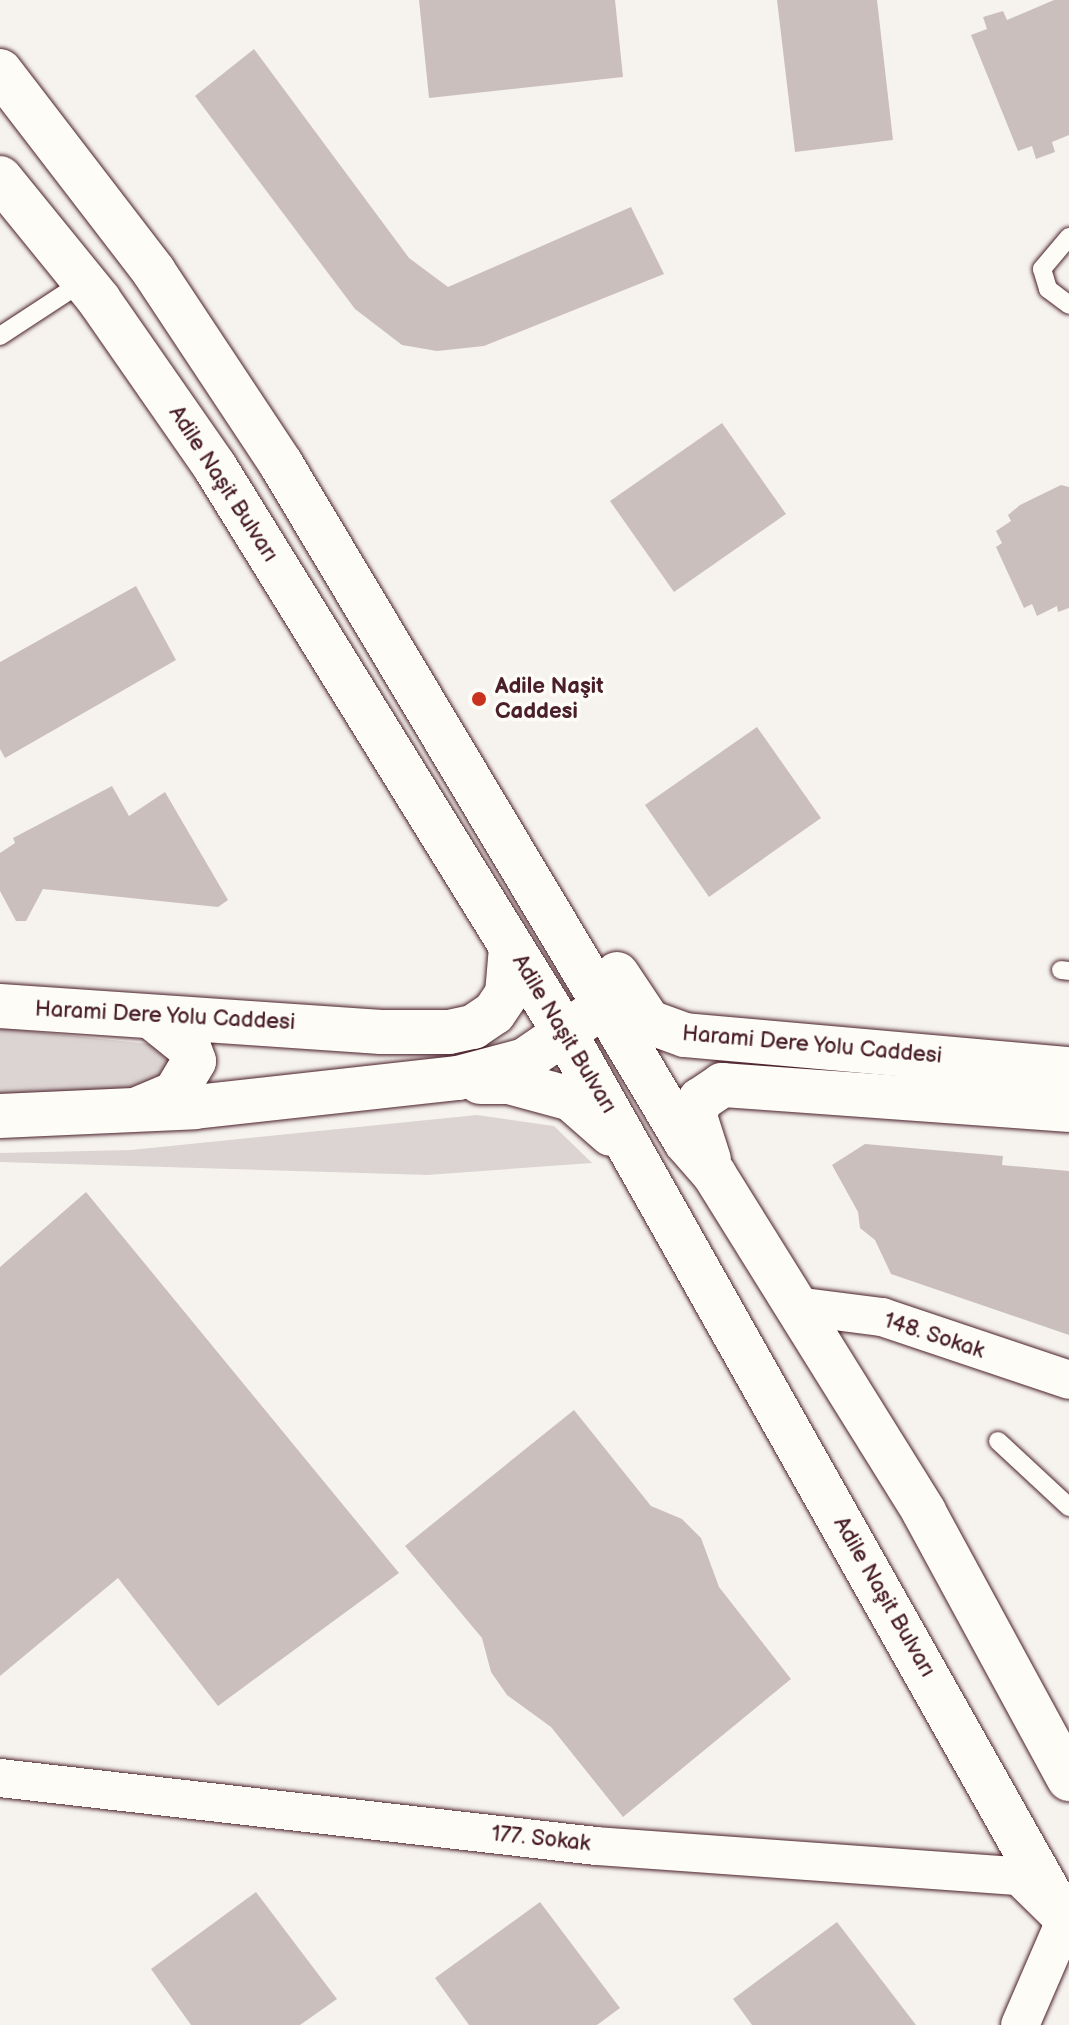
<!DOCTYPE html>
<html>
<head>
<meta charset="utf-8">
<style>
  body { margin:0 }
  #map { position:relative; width:1069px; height:2025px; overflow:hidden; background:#f6f3ef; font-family:"Balsamiq Sans",sans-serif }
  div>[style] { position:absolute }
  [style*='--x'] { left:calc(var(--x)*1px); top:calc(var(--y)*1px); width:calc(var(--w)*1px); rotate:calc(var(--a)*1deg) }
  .green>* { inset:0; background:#dcd4d2 }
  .building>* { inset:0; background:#cbbfbe }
  .roads { filter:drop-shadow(0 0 2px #4a1f2b) drop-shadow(0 0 2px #4a1f2b) }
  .lane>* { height:18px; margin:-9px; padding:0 9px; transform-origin:9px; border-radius:9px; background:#fdfcf7 }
  .street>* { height:38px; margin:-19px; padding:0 19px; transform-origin:19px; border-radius:19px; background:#fdfcf7 }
  .secondary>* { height:44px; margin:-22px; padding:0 22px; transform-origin:22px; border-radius:22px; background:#fdfcf7 }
  .dots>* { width:22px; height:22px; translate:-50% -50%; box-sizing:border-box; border:4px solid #fdfcf7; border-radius:50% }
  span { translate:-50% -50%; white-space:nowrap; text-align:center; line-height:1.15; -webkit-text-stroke:7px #fdfcf7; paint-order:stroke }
  .street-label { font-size:22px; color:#4a1f2b }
  .poi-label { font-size:22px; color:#4a1f2b; font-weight:700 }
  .left { translate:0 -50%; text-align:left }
</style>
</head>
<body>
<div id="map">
  <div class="green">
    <i style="clip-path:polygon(0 1028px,149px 1044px,160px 1047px,170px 1062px,155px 1089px,0 1098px)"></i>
    <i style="clip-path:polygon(477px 1115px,554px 1126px,592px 1163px,427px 1175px,0 1162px,0 1153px,131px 1150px)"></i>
  </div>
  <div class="building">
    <i style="clip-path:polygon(419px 0,615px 0,623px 77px,429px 98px)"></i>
    <i style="clip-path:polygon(777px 0,877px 0,893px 140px,795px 152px)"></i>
    <i style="clip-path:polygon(1054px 0,1069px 0,1069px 135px,1052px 142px,1055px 152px,1036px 159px,1032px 146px,1018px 151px,971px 35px,987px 29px,983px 17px,1003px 11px,1007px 20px)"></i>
    <i style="clip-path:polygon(254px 49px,409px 258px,448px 287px,631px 207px,664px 274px,484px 346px,437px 351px,402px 345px,355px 309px,195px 96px)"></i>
    <i style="clip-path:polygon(722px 423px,786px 514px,674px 592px,610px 501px)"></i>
    <i style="clip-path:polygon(1061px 485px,1069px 487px,1069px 608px,1058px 612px,1057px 606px,1037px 616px,1032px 604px,1024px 608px,996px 547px,1002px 543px,996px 531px,1011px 521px,1008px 515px,1020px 505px)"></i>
    <i style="clip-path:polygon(136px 586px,176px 660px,5px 758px,0 749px,0 662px)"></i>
    <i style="clip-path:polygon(757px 727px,821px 818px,709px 897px,645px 805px)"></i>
    <i style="clip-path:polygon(112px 786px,129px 816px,165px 792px,228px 900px,218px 907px,43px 889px,26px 921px,16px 921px,0 891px,0 853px,15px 843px,13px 838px)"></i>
    <i style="clip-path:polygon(865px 1144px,1003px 1156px,1002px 1165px,1069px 1171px,1069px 1335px,891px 1274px,875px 1240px,860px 1228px,858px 1212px,832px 1165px)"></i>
    <i style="clip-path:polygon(86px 1192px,399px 1573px,218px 1706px,118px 1578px,0 1676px,0 1267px)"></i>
    <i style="clip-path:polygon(574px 1410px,651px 1506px,682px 1519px,701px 1538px,719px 1587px,791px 1679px,623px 1817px,551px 1727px,507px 1695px,491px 1672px,482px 1638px,405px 1546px)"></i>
    <i style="clip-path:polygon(256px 1892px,337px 1999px,300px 2025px,191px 2025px,151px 1969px)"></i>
    <i style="clip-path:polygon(540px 1902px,620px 2008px,597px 2025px,469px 2025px,435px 1978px)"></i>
    <i style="clip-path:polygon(837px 1922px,916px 2025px,752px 2025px,733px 1999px)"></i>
  </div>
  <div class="roads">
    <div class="lane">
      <i style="--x:1069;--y:237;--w:42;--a:130.2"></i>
      <i style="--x:1042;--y:269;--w:21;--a:73"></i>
      <i style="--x:1048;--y:289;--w:26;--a:37"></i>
      <i style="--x:0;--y:336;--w:100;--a:-33.2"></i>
      <i style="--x:1061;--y:970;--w:8;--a:7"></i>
      <i style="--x:998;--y:1441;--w:97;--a:42.9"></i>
    </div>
    <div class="street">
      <i style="--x:796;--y:1306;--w:87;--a:7.3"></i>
      <i style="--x:882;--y:1317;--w:197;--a:18.6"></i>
      <i style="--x:0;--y:1778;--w:600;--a:6.51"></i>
      <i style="--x:596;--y:1846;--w:424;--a:4.1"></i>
      <i style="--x:1019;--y:1876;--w:64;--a:44.4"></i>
      <i style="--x:1065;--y:1921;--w:113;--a:113.4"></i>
    </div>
    <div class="secondary">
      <i style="--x:0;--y:71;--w:253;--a:52.5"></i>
      <i style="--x:154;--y:272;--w:230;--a:56.5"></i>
      <i style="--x:281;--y:464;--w:790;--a:59.15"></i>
      <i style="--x:686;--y:1142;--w:43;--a:48.8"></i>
      <i style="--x:714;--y:1174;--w:398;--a:58.1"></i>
      <i style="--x:924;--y:1512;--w:304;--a:61.5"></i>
      <i style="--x:0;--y:178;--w:157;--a:50.9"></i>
      <i style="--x:99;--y:300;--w:203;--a:55.2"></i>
      <i style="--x:215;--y:467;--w:668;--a:58.29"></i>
      <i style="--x:566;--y:1035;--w:1025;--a:60.61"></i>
      <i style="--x:617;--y:974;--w:58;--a:56.3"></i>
      <i style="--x:649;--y:1022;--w:38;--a:20"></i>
      <i style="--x:685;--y:1035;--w:386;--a:5.1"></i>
      <i style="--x:0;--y:1006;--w:382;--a:3.9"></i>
      <i style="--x:381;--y:1032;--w:68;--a:0"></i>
      <i style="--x:449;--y:1032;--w:25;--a:-12"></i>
      <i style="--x:473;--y:1027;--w:25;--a:-34"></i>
      <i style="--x:494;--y:1013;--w:23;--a:-56"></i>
      <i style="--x:507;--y:994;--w:47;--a:-85.1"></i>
      <i style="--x:480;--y:1082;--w:29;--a:0"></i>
      <i style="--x:509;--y:1082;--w:64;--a:15.3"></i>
      <i style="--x:571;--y:1099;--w:53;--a:41.2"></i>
      <i style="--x:140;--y:1108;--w:38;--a:-23"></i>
      <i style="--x:175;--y:1093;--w:37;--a:-59"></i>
      <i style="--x:194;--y:1061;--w:15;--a:-110"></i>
      <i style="--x:189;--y:1047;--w:45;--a:-141.3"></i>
      <i style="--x:0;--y:1116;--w:195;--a:-2.6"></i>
      <i style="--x:195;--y:1107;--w:265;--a:-6.3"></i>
      <i style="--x:458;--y:1078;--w:69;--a:-15"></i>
      <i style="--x:525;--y:1060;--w:78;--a:-34.5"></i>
      <i style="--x:709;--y:1160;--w:46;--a:-107.7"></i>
      <i style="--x:695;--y:1116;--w:17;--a:-73"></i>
      <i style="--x:700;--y:1100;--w:27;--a:-34"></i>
      <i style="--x:722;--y:1085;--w:348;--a:4.1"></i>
    </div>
  </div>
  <div class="dots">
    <i style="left:479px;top:699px;background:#c8321e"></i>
  </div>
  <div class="street-label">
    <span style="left:223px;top:484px;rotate:57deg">Adile Naşit Bulvarı</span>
    <span style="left:165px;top:1016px;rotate:3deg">Harami Dere Yolu Caddesi</span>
    <span style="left:564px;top:1034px;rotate:59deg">Adile Naşit Bulvarı</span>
    <span style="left:812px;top:1045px;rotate:5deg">Harami Dere Yolu Caddesi</span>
    <span style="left:934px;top:1336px;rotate:18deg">148. Sokak</span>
    <span style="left:884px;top:1597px;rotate:60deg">Adile Naşit Bulvarı</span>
    <span style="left:541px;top:1839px;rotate:6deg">177. Sokak</span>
  </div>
  <div class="poi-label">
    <span class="left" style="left:495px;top:699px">Adile Naşit<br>Caddesi</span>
  </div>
</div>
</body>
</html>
